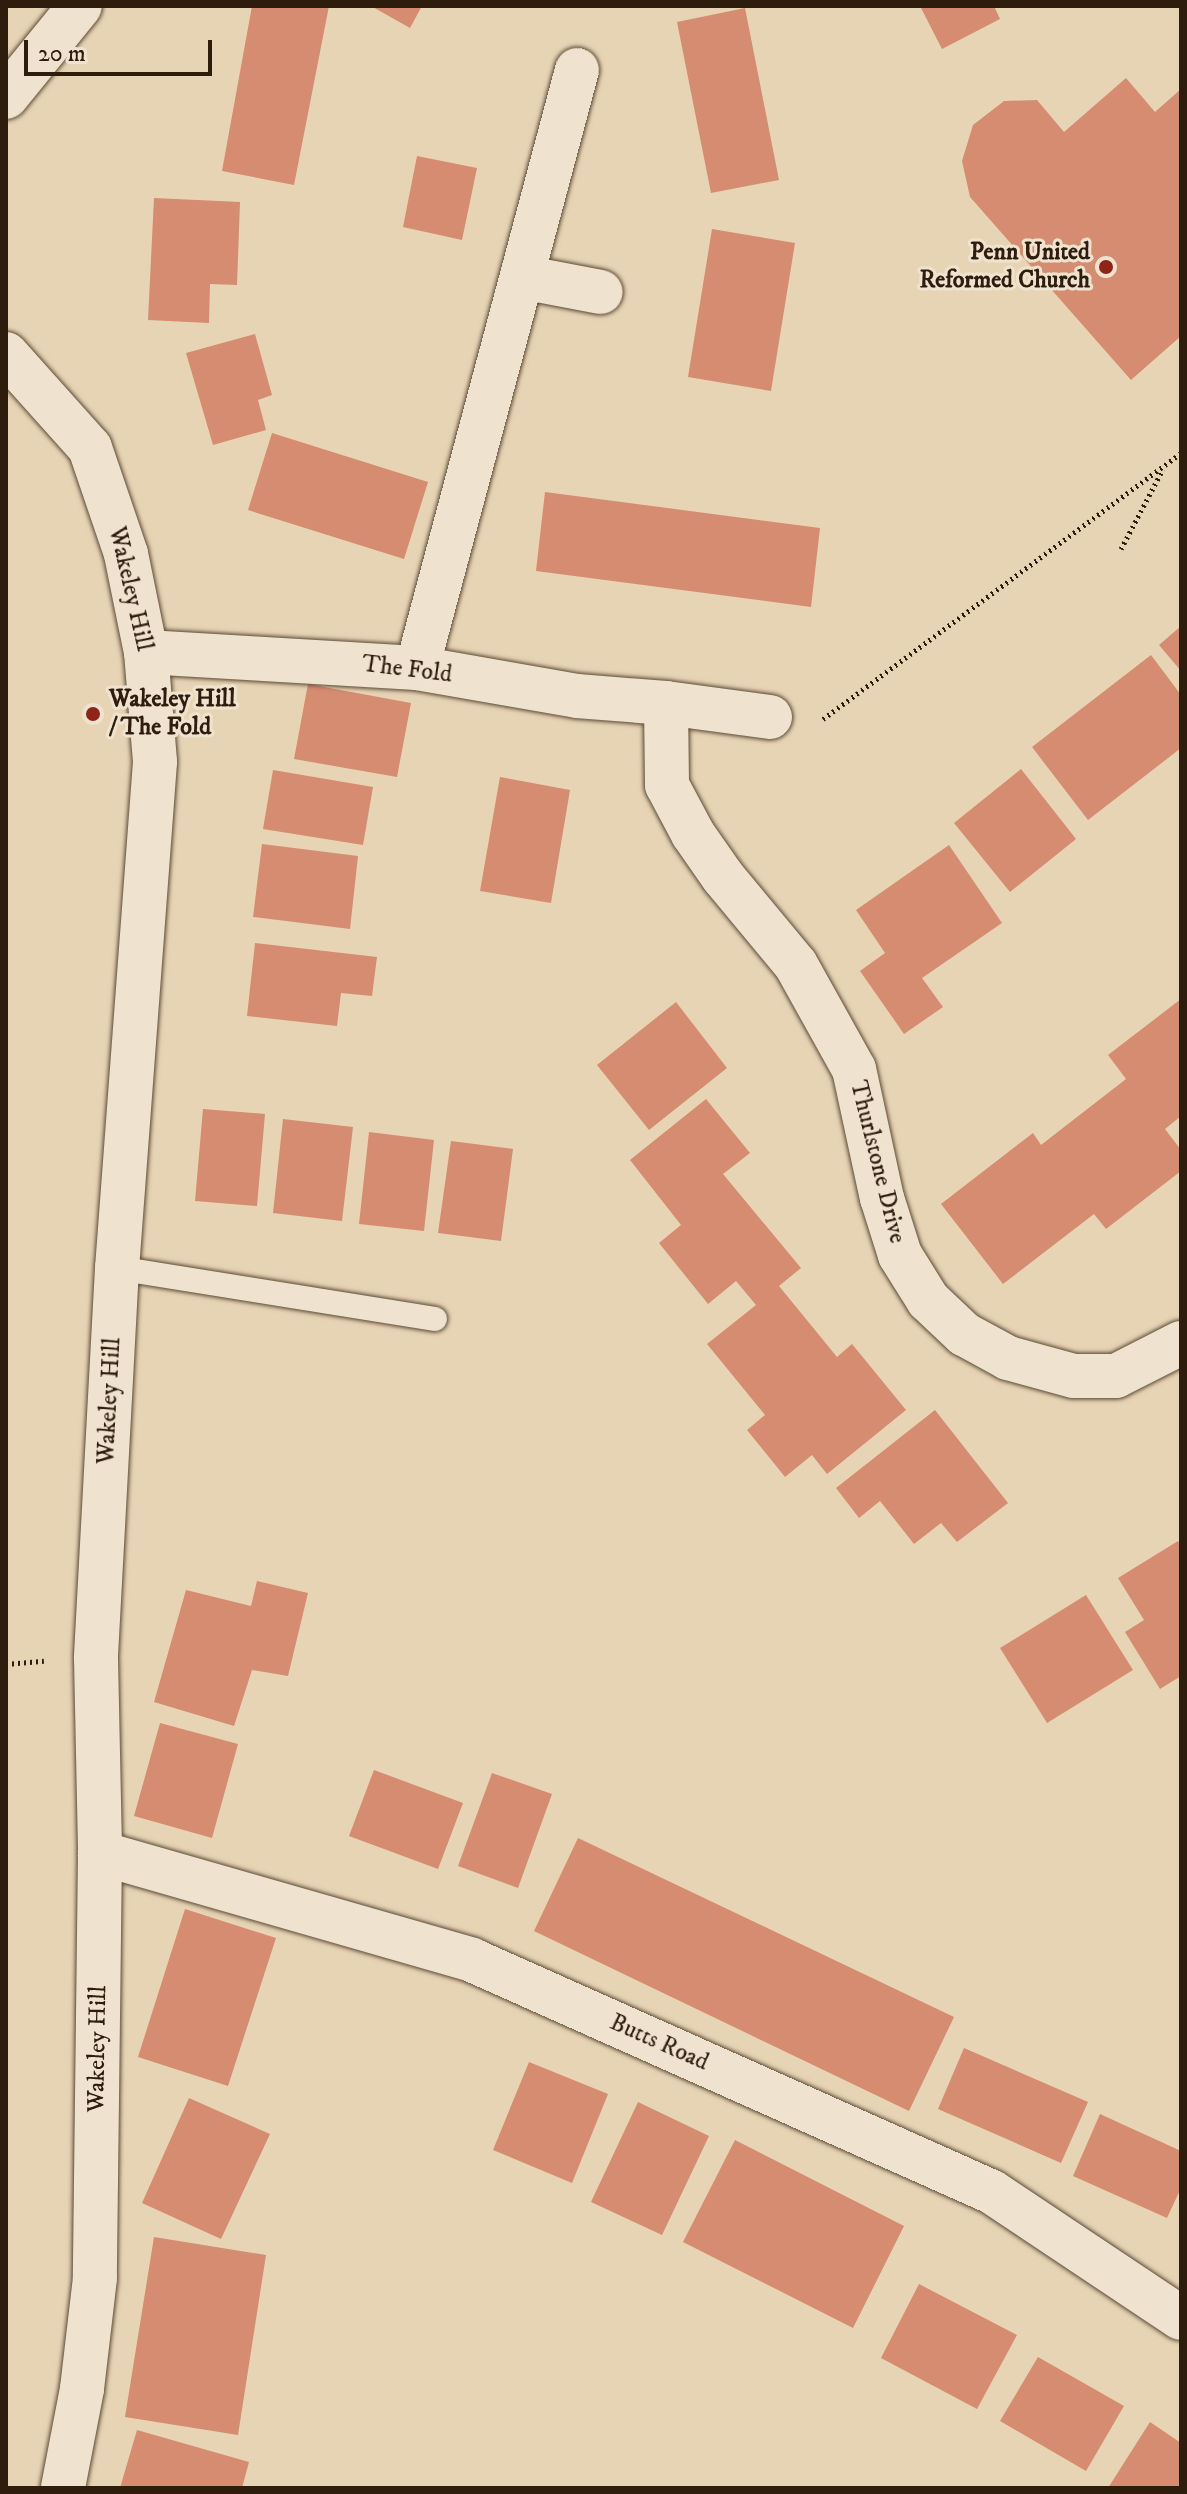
<!DOCTYPE html>
<html>
<head>
<meta charset="utf-8">
<style>
  body { margin:0 }
  #map { position:relative; width:1187px; height:2494px; overflow:hidden; background:#e7d4b5; font-family:"IM FELL DW Pica",serif }
  div>[style] { position:absolute }
  [style*='--x'] { left:calc(var(--x)*1px); top:calc(var(--y)*1px); width:calc(var(--w)*1px); rotate:calc(var(--a)*1deg) }
  .building>* { inset:0; background:#d58c70 }
  .path>* { height:5px; margin-top:-2.5px; transform-origin:0; background:repeating-linear-gradient(90deg,#2e1c0c 0 2px,transparent 0 6px) }
  .roads { filter:drop-shadow(0 0 2px #5c4a36) drop-shadow(0 0 2px #5c4a36) }
  .lane>* { height:24px; margin:-12px; padding:0 12px; transform-origin:12px; border-radius:12px; background:#efe3cf }
  .street>* { height:44px; margin:-22px; padding:0 22px; transform-origin:22px; border-radius:22px; background:#efe3cf }
  .secondary>* { height:44px; margin:-22px; padding:0 22px; transform-origin:22px; border-radius:22px; background:#efe3cf }
  .dots>* { width:22px; height:22px; translate:-50% -50%; box-sizing:border-box; border:4px solid #efe3cf; border-radius:50% }
  span { translate:-50% -50%; white-space:nowrap; text-align:center; line-height:1.15; -webkit-text-stroke:6px #efe3cf; paint-order:stroke }
  .poi-label { font-size:24px; color:#2e1c0c; font-weight:700 }
  .right { translate:-100% -50%; text-align:right }
  .left { translate:0 -50%; text-align:left }
  .street-label { font-size:24px; color:#2e1c0c }
  .frame { position:absolute; inset:0; border:8px solid #2e1c0c; pointer-events:none }
  .scale { position:absolute; left:24px; top:40px; width:188px; height:36px; box-sizing:border-box; border:4px solid #2e1c0c; border-top:0; padding-left:10px; font-size:24px; line-height:28px; white-space:nowrap; color:#2e1c0c; -webkit-text-stroke:6px #efe3cf; paint-order:stroke }
</style>
</head>
<body>
<div id="map">
  <div class="building">
    <i style="clip-path:polygon(252px 6px,329px 6px,294px 185px,222px 171px)"></i>
    <i style="clip-path:polygon(371px 6px,422px 6px,410px 28px)"></i>
    <i style="clip-path:polygon(920px 6px,994px 6px,1000px 19px,942px 49px)"></i>
    <i style="clip-path:polygon(745px 8px,779px 180px,711px 193px,677px 22px)"></i>
    <i style="clip-path:polygon(1126px 78px,1155px 112px,1181px 89px,1181px 336px,1131px 380px,970px 197px,962px 161px,973px 125px,1004px 101px,1037px 100px,1064px 132px)"></i>
    <i style="clip-path:polygon(417px 156px,477px 168px,462px 240px,403px 227px)"></i>
    <i style="clip-path:polygon(154px 198px,240px 202px,237px 285px,210px 284px,209px 323px,148px 320px)"></i>
    <i style="clip-path:polygon(712px 229px,795px 243px,771px 391px,688px 377px)"></i>
    <i style="clip-path:polygon(255px 334px,272px 395px,258px 400px,266px 430px,213px 445px,186px 353px)"></i>
    <i style="clip-path:polygon(272px 433px,428px 482px,404px 559px,248px 510px)"></i>
    <i style="clip-path:polygon(545px 492px,820px 528px,811px 607px,536px 571px)"></i>
    <i style="clip-path:polygon(1181px 626px,1181px 671px,1159px 645px)"></i>
    <i style="clip-path:polygon(1151px 655px,1181px 695px,1181px 748px,1088px 820px,1032px 747px)"></i>
    <i style="clip-path:polygon(308px 684px,411px 703px,397px 777px,294px 759px)"></i>
    <i style="clip-path:polygon(1021px 769px,1076px 839px,1010px 892px,954px 823px)"></i>
    <i style="clip-path:polygon(273px 770px,373px 787px,363px 845px,263px 829px)"></i>
    <i style="clip-path:polygon(500px 777px,570px 790px,551px 903px,480px 891px)"></i>
    <i style="clip-path:polygon(262px 844px,358px 856px,350px 929px,253px 917px)"></i>
    <i style="clip-path:polygon(949px 845px,1002px 923px,922px 978px,943px 1007px,904px 1034px,860px 971px,885px 953px,856px 910px)"></i>
    <i style="clip-path:polygon(255px 943px,377px 957px,372px 996px,341px 993px,337px 1026px,247px 1016px)"></i>
    <i style="clip-path:polygon(1181px 999px,1181px 1116px,1165px 1129px,1181px 1150px,1181px 1171px,1106px 1229px,1094px 1214px,1003px 1284px,941px 1204px,1033px 1133px,1041px 1145px,1126px 1079px,1108px 1055px)"></i>
    <i style="clip-path:polygon(676px 1002px,727px 1068px,649px 1130px,597px 1065px)"></i>
    <i style="clip-path:polygon(706px 1099px,750px 1153px,723px 1174px,801px 1268px,779px 1286px,837px 1357px,852px 1344px,906px 1410px,827px 1474px,812px 1455px,785px 1477px,747px 1430px,765px 1415px,707px 1344px,756px 1305px,736px 1281px,708px 1304px,659px 1243px,681px 1225px,630px 1160px)"></i>
    <i style="clip-path:polygon(203px 1109px,265px 1114px,257px 1206px,195px 1201px)"></i>
    <i style="clip-path:polygon(283px 1119px,353px 1127px,342px 1221px,273px 1213px)"></i>
    <i style="clip-path:polygon(369px 1132px,434px 1140px,424px 1231px,359px 1224px)"></i>
    <i style="clip-path:polygon(451px 1141px,513px 1149px,501px 1241px,438px 1233px)"></i>
    <i style="clip-path:polygon(935px 1410px,1008px 1503px,957px 1542px,941px 1523px,914px 1544px,880px 1501px,859px 1518px,836px 1488px)"></i>
    <i style="clip-path:polygon(1178px 1541px,1181px 1546px,1181px 1676px,1160px 1689px,1125px 1632px,1144px 1620px,1118px 1578px)"></i>
    <i style="clip-path:polygon(257px 1581px,308px 1593px,288px 1676px,252px 1670px,234px 1726px,154px 1702px,186px 1590px,251px 1606px)"></i>
    <i style="clip-path:polygon(1086px 1595px,1133px 1670px,1047px 1723px,1000px 1648px)"></i>
    <i style="clip-path:polygon(160px 1723px,238px 1744px,212px 1838px,134px 1816px)"></i>
    <i style="clip-path:polygon(374px 1770px,463px 1803px,438px 1869px,349px 1836px)"></i>
    <i style="clip-path:polygon(492px 1773px,552px 1794px,518px 1888px,458px 1866px)"></i>
    <i style="clip-path:polygon(578px 1838px,954px 2017px,909px 2111px,534px 1931px)"></i>
    <i style="clip-path:polygon(185px 1909px,276px 1938px,228px 2086px,138px 2057px)"></i>
    <i style="clip-path:polygon(964px 2048px,1088px 2102px,1061px 2163px,938px 2109px)"></i>
    <i style="clip-path:polygon(529px 2062px,608px 2094px,572px 2183px,493px 2150px)"></i>
    <i style="clip-path:polygon(189px 2098px,270px 2134px,221px 2239px,142px 2203px)"></i>
    <i style="clip-path:polygon(638px 2102px,709px 2136px,662px 2235px,591px 2202px)"></i>
    <i style="clip-path:polygon(1100px 2114px,1181px 2151px,1181px 2188px,1167px 2218px,1073px 2176px)"></i>
    <i style="clip-path:polygon(735px 2140px,904px 2226px,853px 2328px,683px 2242px)"></i>
    <i style="clip-path:polygon(154px 2237px,266px 2255px,238px 2435px,125px 2417px)"></i>
    <i style="clip-path:polygon(919px 2284px,1017px 2335px,977px 2409px,881px 2358px)"></i>
    <i style="clip-path:polygon(1038px 2357px,1124px 2406px,1086px 2471px,1000px 2421px)"></i>
    <i style="clip-path:polygon(1150px 2422px,1181px 2443px,1181px 2488px,1108px 2488px)"></i>
    <i style="clip-path:polygon(137px 2430px,249px 2462px,242px 2488px,120px 2488px)"></i>
  </div>
  <div class="path">
    <i style="--x:1121;--y:549;--w:90;--a:-62.3"></i>
    <i style="--x:823;--y:719;--w:446;--a:-36.6"></i>
    <i style="--x:6;--y:1664;--w:38;--a:-5"></i>
  </div>
  <div class="roads">
    <div class="lane">
      <i style="--x:117;--y:1268;--w:322;--a:9.1"></i>
    </div>
    <div class="street">
      <i style="--x:522;--y:277;--w:80;--a:10.8"></i>
      <i style="--x:6;--y:354;--w:126;--a:48.2"></i>
      <i style="--x:90;--y:448;--w:112;--a:71.2"></i>
      <i style="--x:126;--y:554;--w:100;--a:78.5"></i>
      <i style="--x:146;--y:652;--w:110;--a:85.3"></i>
      <i style="--x:155;--y:762;--w:507;--a:94.29"></i>
      <i style="--x:117;--y:1268;--w:391;--a:93.1"></i>
      <i style="--x:96;--y:1658;--w:195;--a:88.8"></i>
      <i style="--x:100;--y:1853;--w:425;--a:90.7"></i>
      <i style="--x:95;--y:2278;--w:112;--a:96.7"></i>
      <i style="--x:82;--y:2389;--w:101;--a:100.9"></i>
      <i style="--x:146;--y:652;--w:271;--a:3.4"></i>
      <i style="--x:417;--y:668;--w:162;--a:9.9"></i>
      <i style="--x:577;--y:696;--w:89;--a:4.5"></i>
      <i style="--x:417;--y:668;--w:619;--a:-75.02"></i>
      <i style="--x:770;--y:717;--w:105;--a:-172.3"></i>
      <i style="--x:666;--y:703;--w:82;--a:89.3"></i>
      <i style="--x:667;--y:785;--w:55;--a:62"></i>
      <i style="--x:693;--y:834;--w:52;--a:55.1"></i>
      <i style="--x:723;--y:877;--w:114;--a:50.3"></i>
      <i style="--x:796;--y:965;--w:119;--a:60.9"></i>
      <i style="--x:854;--y:1069;--w:132;--a:77.8"></i>
      <i style="--x:882;--y:1198;--w:60;--a:72.5"></i>
      <i style="--x:900;--y:1255;--w:53;--a:58.1"></i>
      <i style="--x:928;--y:1300;--w:50;--a:43.4"></i>
      <i style="--x:964;--y:1334;--w:50;--a:28.6"></i>
      <i style="--x:1008;--y:1358;--w:68;--a:15.3"></i>
      <i style="--x:1074;--y:1376;--w:42;--a:0"></i>
      <i style="--x:1116;--y:1376;--w:73;--a:-26.9"></i>
      <i style="--x:100;--y:1853;--w:387;--a:16"></i>
      <i style="--x:472;--y:1960;--w:569;--a:24.04"></i>
      <i style="--x:992;--y:2192;--w:227;--a:33.7"></i>
    </div>
    <div class="secondary">
      <i style="--x:6;--y:97;--w:117;--a:-50.9"></i>
    </div>
  </div>
  <div class="dots">
    <i style="left:1106px;top:267px;background:#8f2418"></i>
    <i style="left:93px;top:714px;background:#8f2418"></i>
  </div>
  <div class="poi-label">
    <span class="right" style="left:1090px;top:267px">Penn United<br>Reformed Church</span>
    <span class="left" style="left:109px;top:714px">Wakeley Hill<br>/ The Fold</span>
  </div>
  <div class="street-label">
    <span style="left:130px;top:589px;rotate:77deg">Wakeley Hill</span>
    <span style="left:407px;top:670px;rotate:7deg">The Fold</span>
    <span style="left:877px;top:1162px;rotate:76deg">Thurlstone Drive</span>
    <span style="left:110px;top:1401px;rotate:-87deg">Wakeley Hill</span>
    <span style="left:659px;top:2043px;rotate:24deg">Butts Road</span>
    <span style="left:98px;top:2049px;rotate:-89deg">Wakeley Hill</span>
  </div>
  <div class="frame"></div>
  <div class="scale">20 m</div>
</div>
</body>
</html>
